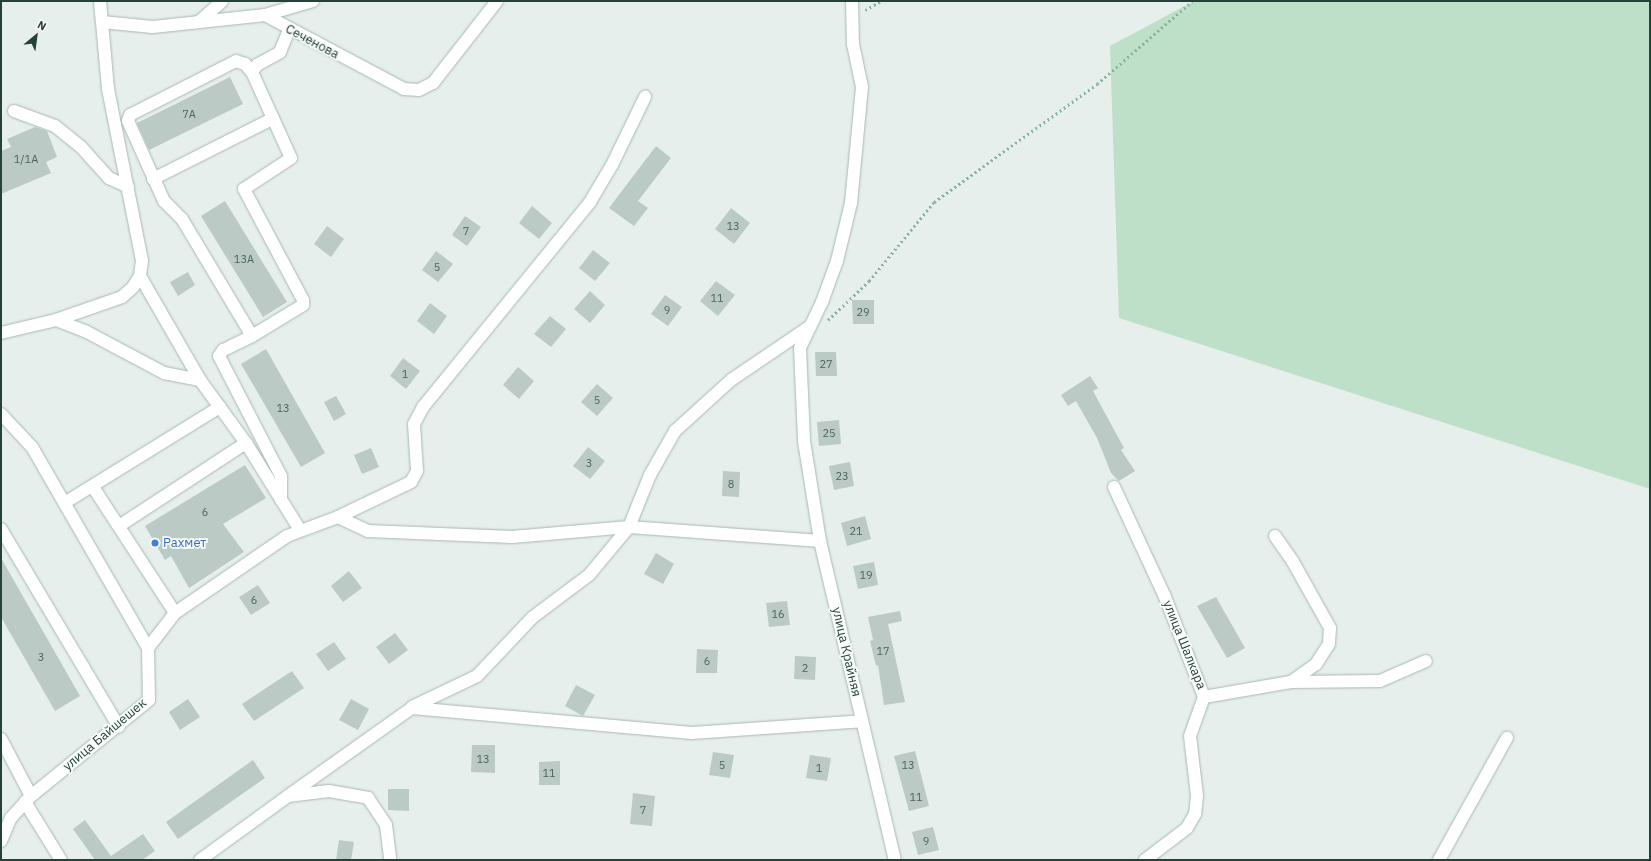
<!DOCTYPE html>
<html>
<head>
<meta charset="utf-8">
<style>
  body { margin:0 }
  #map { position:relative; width:1651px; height:861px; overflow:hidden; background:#e6efeb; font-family:"IBM Plex Sans",sans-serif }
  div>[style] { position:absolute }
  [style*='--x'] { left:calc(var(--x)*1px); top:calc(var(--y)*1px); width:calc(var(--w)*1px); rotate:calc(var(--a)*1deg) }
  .green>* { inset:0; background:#bfe0c8 }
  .building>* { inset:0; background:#bbcac4 }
  .path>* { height:2.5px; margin-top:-1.25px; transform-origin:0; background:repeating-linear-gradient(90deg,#86b3a5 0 2px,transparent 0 5px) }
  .roads { filter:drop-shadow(0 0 1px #a8b8b2) drop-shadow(0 0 1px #a8b8b2) }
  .minor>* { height:12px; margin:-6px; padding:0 6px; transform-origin:6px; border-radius:6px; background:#fff }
  .dots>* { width:11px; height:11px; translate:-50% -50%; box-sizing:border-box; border:2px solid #f7fbf9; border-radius:50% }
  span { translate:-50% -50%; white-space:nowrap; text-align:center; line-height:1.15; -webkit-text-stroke:3.5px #f7fbf9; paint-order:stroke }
  .number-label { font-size:11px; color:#4a645c }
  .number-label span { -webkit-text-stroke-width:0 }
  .street-label { font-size:13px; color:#24423a }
  .shop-label { font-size:13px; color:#366cbe }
  .left { translate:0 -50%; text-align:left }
  .frame { position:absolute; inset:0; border:2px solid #24423a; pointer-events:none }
  .north { position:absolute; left:16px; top:16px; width:40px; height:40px; -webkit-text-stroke:3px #f7fbf9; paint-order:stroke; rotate:29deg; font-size:11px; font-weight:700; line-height:16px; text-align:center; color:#24423a }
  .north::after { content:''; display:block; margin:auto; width:14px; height:18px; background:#24423a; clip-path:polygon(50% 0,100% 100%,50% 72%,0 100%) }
</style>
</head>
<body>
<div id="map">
  <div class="green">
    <i style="clip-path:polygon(1194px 1px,1650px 1px,1650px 489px,1119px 318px,1110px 46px)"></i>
  </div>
  <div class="building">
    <i style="clip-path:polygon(230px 77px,243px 104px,149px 150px,137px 123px)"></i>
    <i style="clip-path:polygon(35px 127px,47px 131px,57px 157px,46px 162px,51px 173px,1px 194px,1px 151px,11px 147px,7px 139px)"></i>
    <i style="clip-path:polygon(656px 146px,671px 158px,638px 201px,648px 208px,634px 226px,609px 208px)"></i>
    <i style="clip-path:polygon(225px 201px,287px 302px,263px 317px,201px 216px)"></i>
    <i style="clip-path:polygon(532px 206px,552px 223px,539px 239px,519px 223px)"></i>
    <i style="clip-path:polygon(731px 208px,750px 223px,734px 244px,715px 229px)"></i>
    <i style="clip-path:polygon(465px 216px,481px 227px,467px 246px,452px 235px)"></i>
    <i style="clip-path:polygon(327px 226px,344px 239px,331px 257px,314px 244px)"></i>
    <i style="clip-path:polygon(593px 250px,610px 263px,595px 281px,579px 268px)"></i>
    <i style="clip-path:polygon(436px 251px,453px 264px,438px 282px,422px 270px)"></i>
    <i style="clip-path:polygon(188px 272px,195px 285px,178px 296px,170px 282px)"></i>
    <i style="clip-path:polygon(716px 281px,735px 295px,718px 316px,700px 301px)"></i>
    <i style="clip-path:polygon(590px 291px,605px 305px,590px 323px,574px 309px)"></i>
    <i style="clip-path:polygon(665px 295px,682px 307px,668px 326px,651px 314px)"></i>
    <i style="clip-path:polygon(852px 300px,874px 300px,874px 324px,853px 324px)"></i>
    <i style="clip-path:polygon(430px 303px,447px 316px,434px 334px,417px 321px)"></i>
    <i style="clip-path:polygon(550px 316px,566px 329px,551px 347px,534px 334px)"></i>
    <i style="clip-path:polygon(266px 349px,325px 453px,301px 467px,241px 364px)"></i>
    <i style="clip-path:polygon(815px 352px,836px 352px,837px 376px,816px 376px)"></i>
    <i style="clip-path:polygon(403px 358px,420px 371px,406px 389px,390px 376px)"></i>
    <i style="clip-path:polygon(518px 367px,534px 381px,519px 399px,503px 385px)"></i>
    <i style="clip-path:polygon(1090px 376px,1098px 388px,1093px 391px,1124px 448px,1121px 450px,1135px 471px,1119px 481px,1111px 473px,1097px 438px,1076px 401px,1068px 406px,1061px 395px)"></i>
    <i style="clip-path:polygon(597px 384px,613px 398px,597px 416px,581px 402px)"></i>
    <i style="clip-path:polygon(336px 396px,346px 414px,334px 421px,324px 402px)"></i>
    <i style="clip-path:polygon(839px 420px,841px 444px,819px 446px,817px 422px)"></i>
    <i style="clip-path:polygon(588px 447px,605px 461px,590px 479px,573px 466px)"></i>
    <i style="clip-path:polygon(371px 448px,379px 467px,362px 474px,354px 455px)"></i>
    <i style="clip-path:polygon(850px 462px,854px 486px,834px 490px,829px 466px)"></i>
    <i style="clip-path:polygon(245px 465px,266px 498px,223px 524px,244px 552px,189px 588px,171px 556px,165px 560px,145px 526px)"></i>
    <i style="clip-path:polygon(723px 471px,740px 472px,739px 497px,722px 496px)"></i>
    <i style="clip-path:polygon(865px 516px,871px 539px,847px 546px,841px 523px)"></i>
    <i style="clip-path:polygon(656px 553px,674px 564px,663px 584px,644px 574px)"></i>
    <i style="clip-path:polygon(1px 558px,80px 696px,55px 711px,1px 617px)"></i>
    <i style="clip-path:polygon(874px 562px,878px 585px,858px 589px,853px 566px)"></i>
    <i style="clip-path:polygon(349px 571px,362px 588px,343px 602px,331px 586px)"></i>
    <i style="clip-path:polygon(258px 585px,270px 603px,251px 615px,239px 597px)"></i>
    <i style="clip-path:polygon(1216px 597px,1245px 648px,1227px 658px,1197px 606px)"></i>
    <i style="clip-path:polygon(787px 601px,790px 625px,769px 627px,766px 603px)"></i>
    <i style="clip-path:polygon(900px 611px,902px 621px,888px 624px,905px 702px,884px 705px,878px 665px,876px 666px,870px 641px,873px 640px,868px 617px)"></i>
    <i style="clip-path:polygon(395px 633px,408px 650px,389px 664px,376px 647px)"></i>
    <i style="clip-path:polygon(334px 642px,346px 659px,328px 671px,316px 654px)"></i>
    <i style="clip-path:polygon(697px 649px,718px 650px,717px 673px,696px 673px)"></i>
    <i style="clip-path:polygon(795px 656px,816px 657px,815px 680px,794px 679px)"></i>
    <i style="clip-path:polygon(292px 671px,304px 688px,254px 721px,242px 704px)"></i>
    <i style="clip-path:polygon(576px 685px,595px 695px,583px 716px,565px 706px)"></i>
    <i style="clip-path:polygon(188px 699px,200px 717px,180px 730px,169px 712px)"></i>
    <i style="clip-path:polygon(351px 699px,369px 709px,358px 730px,339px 720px)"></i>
    <i style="clip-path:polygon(472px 745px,495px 745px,495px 773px,471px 772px)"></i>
    <i style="clip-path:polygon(915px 751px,929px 806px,909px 811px,894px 756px)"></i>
    <i style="clip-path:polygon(713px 752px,734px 755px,730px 778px,709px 775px)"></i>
    <i style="clip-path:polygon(810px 755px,831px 758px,827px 781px,806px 778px)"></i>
    <i style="clip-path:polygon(253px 760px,265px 778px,178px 839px,166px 822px)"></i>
    <i style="clip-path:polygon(560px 761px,560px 785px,539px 785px,539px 762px)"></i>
    <i style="clip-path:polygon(388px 789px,409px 789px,409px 811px,388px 810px)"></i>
    <i style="clip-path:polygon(633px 793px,655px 796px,652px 826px,630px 824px)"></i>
    <i style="clip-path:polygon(85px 820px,111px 856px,143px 834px,155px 851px,142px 860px,95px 860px,73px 829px)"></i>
    <i style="clip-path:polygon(933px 827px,939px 850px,918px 855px,912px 832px)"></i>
    <i style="clip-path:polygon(339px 840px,354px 842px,351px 860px,336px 860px)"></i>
  </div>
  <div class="path">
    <i style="--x:865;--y:10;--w:18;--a:-29"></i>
    <i style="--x:828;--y:320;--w:57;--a:-43.6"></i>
    <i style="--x:869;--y:281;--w:102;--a:-50.6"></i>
    <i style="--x:934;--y:202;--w:201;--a:-35.9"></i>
    <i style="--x:1097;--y:84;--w:126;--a:-41.1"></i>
  </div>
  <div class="roads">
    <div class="minor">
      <i style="--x:100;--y:1;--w:21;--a:85"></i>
      <i style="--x:102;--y:22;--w:51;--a:5.6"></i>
      <i style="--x:153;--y:27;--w:113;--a:-6.1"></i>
      <i style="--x:265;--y:15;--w:157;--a:28"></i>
      <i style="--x:404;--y:89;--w:15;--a:4"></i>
      <i style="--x:419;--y:90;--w:16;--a:-27"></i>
      <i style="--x:433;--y:83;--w:104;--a:-52"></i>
      <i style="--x:852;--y:1;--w:43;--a:88.7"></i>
      <i style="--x:853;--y:44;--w:44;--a:78.2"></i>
      <i style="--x:862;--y:87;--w:117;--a:95.4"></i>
      <i style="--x:851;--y:203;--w:60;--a:103.6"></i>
      <i style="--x:837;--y:261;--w:44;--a:110.1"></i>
      <i style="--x:822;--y:302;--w:51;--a:115.6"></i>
      <i style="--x:800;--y:348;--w:93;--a:87.5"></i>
      <i style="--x:804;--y:441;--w:101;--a:80.9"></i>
      <i style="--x:820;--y:541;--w:328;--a:76.8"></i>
      <i style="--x:265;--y:15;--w:50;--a:-16.3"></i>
      <i style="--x:102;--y:22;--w:67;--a:84.9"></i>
      <i style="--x:108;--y:89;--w:175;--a:78.8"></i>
      <i style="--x:142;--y:261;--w:15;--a:98"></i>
      <i style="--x:140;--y:276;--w:120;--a:60"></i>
      <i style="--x:200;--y:380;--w:78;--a:53.9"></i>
      <i style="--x:246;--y:443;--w:102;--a:58.2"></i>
      <i style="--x:199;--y:22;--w:31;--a:-42"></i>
      <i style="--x:252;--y:72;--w:11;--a:-131"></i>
      <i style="--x:245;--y:64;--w:9;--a:-162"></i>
      <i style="--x:236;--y:61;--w:119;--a:153"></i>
      <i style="--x:130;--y:115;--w:6;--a:108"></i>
      <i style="--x:128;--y:121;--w:88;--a:65.8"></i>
      <i style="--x:164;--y:201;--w:25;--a:45"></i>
      <i style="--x:182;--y:219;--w:136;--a:59.1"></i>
      <i style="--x:252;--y:336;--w:32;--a:154"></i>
      <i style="--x:223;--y:350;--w:7;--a:124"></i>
      <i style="--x:219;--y:356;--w:135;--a:62.7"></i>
      <i style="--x:281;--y:476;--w:24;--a:90"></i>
      <i style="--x:14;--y:111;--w:44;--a:20.1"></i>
      <i style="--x:55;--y:126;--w:33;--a:39"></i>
      <i style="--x:81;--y:147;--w:42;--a:47.9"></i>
      <i style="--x:109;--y:178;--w:21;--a:25"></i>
      <i style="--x:153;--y:179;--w:133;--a:-26.8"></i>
      <i style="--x:56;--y:320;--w:70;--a:-19.2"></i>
      <i style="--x:122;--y:297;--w:15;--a:-42"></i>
      <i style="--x:133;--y:287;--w:13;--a:-58"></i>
      <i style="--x:1;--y:333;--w:57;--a:-13.3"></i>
      <i style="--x:56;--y:320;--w:31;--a:21"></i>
      <i style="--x:85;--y:331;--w:89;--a:28"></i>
      <i style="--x:164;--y:373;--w:37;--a:11"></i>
      <i style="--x:252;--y:336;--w:60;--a:-31.3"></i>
      <i style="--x:303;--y:305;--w:5;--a:-90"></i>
      <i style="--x:303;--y:300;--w:126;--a:-118"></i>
      <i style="--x:244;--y:189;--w:56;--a:-33.4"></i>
      <i style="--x:291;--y:158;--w:94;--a:-114.4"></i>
      <i style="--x:252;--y:72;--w:9;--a:-54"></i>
      <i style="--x:257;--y:65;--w:26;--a:-29"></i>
      <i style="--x:280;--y:52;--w:24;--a:-68"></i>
      <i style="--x:1;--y:414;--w:45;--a:46.8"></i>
      <i style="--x:32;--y:447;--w:232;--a:60"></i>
      <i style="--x:93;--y:487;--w:150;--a:56.9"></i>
      <i style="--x:1114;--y:487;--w:121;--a:65.1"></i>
      <i style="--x:1165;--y:597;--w:107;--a:68.7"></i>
      <i style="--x:1204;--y:697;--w:41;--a:109.7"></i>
      <i style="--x:1190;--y:736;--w:60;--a:83.3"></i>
      <i style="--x:1197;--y:796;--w:18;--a:96"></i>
      <i style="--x:1195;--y:814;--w:16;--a:120"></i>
      <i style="--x:1187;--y:828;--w:53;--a:142.7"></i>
      <i style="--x:66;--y:502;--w:181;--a:-31.7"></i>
      <i style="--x:338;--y:517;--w:33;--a:25"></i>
      <i style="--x:368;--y:531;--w:144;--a:2.4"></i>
      <i style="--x:512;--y:537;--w:117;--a:-4.9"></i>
      <i style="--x:629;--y:527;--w:192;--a:4.2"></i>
      <i style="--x:119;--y:526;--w:152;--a:-33.2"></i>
      <i style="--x:1;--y:529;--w:230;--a:59.2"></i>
      <i style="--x:1275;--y:536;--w:32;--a:55"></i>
      <i style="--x:1293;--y:562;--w:76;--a:60.7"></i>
      <i style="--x:1330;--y:628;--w:16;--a:94"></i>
      <i style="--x:1329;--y:644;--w:24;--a:123"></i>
      <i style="--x:1316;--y:664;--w:31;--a:144"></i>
      <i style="--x:1204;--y:697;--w:88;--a:-9.8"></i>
      <i style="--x:1291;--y:682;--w:89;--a:-0.6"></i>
      <i style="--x:1380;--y:681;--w:50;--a:-23.5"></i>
      <i style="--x:412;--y:707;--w:72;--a:-25.5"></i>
      <i style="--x:477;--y:676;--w:81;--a:-46.5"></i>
      <i style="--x:533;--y:617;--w:70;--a:-36.9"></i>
      <i style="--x:589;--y:575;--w:62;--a:-50.2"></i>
      <i style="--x:629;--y:527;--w:56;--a:-68"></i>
      <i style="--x:650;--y:475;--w:51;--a:-60.4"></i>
      <i style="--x:675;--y:431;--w:76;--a:-42.3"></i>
      <i style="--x:731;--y:380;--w:94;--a:-34.2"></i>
      <i style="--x:1;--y:739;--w:64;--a:62.2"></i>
      <i style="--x:288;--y:796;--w:152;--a:-35.4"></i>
      <i style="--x:412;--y:708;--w:281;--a:5.1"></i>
      <i style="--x:692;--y:733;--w:170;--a:-4"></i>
      <i style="--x:25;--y:802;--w:68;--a:58.2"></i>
      <i style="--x:1;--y:841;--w:25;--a:-67"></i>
      <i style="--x:11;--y:818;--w:30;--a:-48"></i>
      <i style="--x:31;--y:796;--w:152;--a:-39.1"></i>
      <i style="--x:149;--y:700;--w:52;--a:-91.1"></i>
      <i style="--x:148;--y:648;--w:44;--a:-52.4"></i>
      <i style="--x:175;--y:613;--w:136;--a:-34.5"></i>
      <i style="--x:287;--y:536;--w:54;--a:-20.4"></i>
      <i style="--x:338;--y:517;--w:81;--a:-25.6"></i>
      <i style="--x:411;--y:482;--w:13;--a:-61"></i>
      <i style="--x:417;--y:471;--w:47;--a:-93.7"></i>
      <i style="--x:414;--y:424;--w:19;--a:-62"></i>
      <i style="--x:423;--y:407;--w:264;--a:-50.8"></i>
      <i style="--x:590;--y:202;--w:43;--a:-59.3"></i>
      <i style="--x:612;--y:165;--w:76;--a:-64.1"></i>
      <i style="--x:200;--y:860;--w:109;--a:-36"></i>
      <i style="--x:288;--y:796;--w:41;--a:-7"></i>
      <i style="--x:329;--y:791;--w:40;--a:10"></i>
      <i style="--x:368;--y:798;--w:32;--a:56"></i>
      <i style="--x:386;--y:825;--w:35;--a:83"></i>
      <i style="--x:1439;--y:860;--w:140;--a:-60.9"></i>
    </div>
  </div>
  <div class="dots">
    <i style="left:155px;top:543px;background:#3f7fe0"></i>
  </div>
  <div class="number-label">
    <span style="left:189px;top:114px">7А</span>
    <span style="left:26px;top:159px">1/1А</span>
    <span style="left:733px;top:226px">13</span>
    <span style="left:466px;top:231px">7</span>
    <span style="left:244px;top:259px">13А</span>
    <span style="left:437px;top:267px">5</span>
    <span style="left:717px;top:298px">11</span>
    <span style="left:667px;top:310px">9</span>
    <span style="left:863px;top:312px">29</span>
    <span style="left:826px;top:364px">27</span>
    <span style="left:405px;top:374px">1</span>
    <span style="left:597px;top:400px">5</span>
    <span style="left:283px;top:408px">13</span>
    <span style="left:829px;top:433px">25</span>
    <span style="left:589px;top:463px">3</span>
    <span style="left:842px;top:476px">23</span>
    <span style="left:731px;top:484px">8</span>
    <span style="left:205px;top:512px">6</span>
    <span style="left:856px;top:531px">21</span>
    <span style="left:866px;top:575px">19</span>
    <span style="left:254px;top:600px">6</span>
    <span style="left:778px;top:614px">16</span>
    <span style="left:883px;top:651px">17</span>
    <span style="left:41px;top:657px">3</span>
    <span style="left:707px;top:661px">6</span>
    <span style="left:805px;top:668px">2</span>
    <span style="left:483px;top:759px">13</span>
    <span style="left:722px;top:765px">5</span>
    <span style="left:908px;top:765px">13</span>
    <span style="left:819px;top:768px">1</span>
    <span style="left:549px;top:773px">11</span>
    <span style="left:916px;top:797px">11</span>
    <span style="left:643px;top:810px">7</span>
    <span style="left:926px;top:841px">9</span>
  </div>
  <div class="street-label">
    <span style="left:312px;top:42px;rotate:28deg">Сеченова</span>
    <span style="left:1184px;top:645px;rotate:68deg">улица Шалкара</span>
    <span style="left:846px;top:652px;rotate:77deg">улица Крайняя</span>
    <span style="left:105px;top:735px;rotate:-40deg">улица Байшешек</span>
  </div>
  <div class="shop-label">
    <span class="left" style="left:163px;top:543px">Рахмет</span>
  </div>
  <div class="frame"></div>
  <div class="north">N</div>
</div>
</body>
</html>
